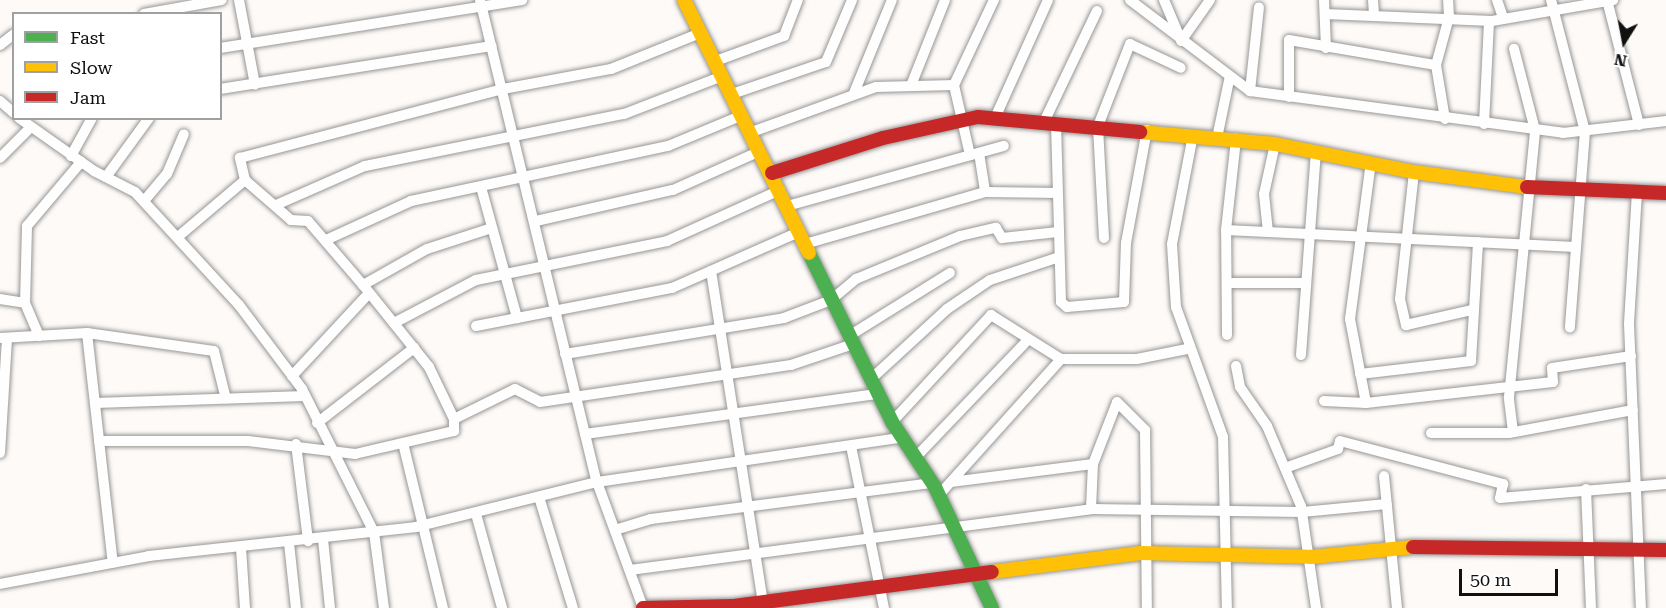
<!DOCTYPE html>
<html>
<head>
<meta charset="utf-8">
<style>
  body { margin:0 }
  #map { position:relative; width:1666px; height:608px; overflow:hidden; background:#fdfaf7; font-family:"Roboto Serif",serif }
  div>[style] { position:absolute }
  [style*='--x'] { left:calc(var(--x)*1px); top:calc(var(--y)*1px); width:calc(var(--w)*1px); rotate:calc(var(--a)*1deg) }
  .roads { filter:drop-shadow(0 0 2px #979695) drop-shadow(0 0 2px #979695) }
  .street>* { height:10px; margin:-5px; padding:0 5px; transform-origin:5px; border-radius:5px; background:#fffefe }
  .fast>* { height:14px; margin:-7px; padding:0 7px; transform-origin:7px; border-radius:7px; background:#4caf50 }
  .slow>* { height:14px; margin:-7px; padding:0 7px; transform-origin:7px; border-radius:7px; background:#ffc107 }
  .jam>* { height:14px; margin:-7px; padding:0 7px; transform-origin:7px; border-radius:7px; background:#c62828 }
  span { translate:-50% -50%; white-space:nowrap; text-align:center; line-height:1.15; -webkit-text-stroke:6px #fff; paint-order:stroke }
  .legend { position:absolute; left:12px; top:12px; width:210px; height:108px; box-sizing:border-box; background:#fff; border:2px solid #a0a0a0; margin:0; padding:8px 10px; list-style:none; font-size:18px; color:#111 }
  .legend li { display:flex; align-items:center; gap:12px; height:30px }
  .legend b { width:30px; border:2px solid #a0a0a0 }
  .north { position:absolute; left:1594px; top:12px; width:60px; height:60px; -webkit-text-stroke:4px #fff; paint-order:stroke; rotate:191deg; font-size:16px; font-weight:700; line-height:24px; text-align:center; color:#111 }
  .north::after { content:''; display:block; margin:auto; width:21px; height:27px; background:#111; clip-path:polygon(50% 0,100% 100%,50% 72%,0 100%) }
  .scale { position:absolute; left:1459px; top:569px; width:99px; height:27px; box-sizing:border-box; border:3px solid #111; border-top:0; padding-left:8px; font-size:18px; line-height:21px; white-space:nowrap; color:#111; -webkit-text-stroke:4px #fff; paint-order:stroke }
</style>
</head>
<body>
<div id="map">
  <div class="roads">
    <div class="street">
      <i style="--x:239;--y:0;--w:86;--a:79.3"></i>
      <i style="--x:480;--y:0;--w:496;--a:76.4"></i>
      <i style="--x:597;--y:482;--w:134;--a:69.9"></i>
      <i style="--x:1130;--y:0;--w:151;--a:37.2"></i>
      <i style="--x:1250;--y:91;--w:316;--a:7.6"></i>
      <i style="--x:1563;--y:133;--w:104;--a:-6.6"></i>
      <i style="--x:1164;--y:0;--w:43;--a:67"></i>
      <i style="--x:1324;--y:0;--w:48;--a:87.6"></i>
      <i style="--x:1373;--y:0;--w:16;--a:86"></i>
      <i style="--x:1497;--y:0;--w:18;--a:71"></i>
      <i style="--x:1551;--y:0;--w:135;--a:75.5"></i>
      <i style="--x:1585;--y:131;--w:197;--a:94.4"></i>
      <i style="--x:1607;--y:0;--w:129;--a:75.6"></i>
      <i style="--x:144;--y:14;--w:79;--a:-10.2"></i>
      <i style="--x:1325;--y:14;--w:167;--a:2.4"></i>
      <i style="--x:1492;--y:21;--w:123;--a:-9.8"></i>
      <i style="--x:1181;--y:41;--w:50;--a:-54.7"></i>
      <i style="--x:0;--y:45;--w:18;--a:-38"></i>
      <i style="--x:220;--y:48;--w:306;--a:-9"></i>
      <i style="--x:713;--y:62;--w:76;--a:-20.1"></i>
      <i style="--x:784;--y:36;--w:39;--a:-69"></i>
      <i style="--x:912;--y:83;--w:89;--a:-68.3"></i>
      <i style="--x:220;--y:89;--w:275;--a:-9"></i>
      <i style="--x:1250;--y:91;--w:84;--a:-83.9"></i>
      <i style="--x:854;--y:93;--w:100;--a:-67.8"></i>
      <i style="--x:729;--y:95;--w:102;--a:-18.8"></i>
      <i style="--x:826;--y:62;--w:67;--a:-67.2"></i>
      <i style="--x:1289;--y:97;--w:57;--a:-90"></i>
      <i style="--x:1289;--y:40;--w:149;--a:9.7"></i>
      <i style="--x:0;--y:101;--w:18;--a:41"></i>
      <i style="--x:19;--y:118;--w:92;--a:35.2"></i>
      <i style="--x:94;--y:171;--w:46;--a:27.1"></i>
      <i style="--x:135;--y:192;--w:154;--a:47.4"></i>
      <i style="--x:239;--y:305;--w:105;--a:53.1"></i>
      <i style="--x:302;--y:389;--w:160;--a:63.3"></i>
      <i style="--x:374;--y:532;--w:77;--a:82.5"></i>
      <i style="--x:995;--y:118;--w:129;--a:-65.8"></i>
      <i style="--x:1445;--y:119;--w:55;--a:-99.5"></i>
      <i style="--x:1436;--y:65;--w:50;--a:-74.8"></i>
      <i style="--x:1449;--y:17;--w:17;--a:-93"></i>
      <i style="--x:1044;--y:122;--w:123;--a:-64.5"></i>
      <i style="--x:1056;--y:123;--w:179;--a:88.4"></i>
      <i style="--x:1061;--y:302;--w:8;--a:40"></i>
      <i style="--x:1067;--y:307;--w:57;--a:-5"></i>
      <i style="--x:1124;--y:302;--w:59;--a:-88.1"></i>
      <i style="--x:1126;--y:243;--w:115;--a:-79.5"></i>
      <i style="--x:1484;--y:124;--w:103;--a:-87.2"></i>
      <i style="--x:749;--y:133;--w:135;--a:-19.9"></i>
      <i style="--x:876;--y:87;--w:78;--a:-1.5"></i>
      <i style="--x:1193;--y:135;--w:111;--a:100.9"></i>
      <i style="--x:1172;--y:244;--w:63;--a:86.4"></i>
      <i style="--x:1176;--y:307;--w:138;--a:70.1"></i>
      <i style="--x:1223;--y:437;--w:171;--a:88.7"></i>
      <i style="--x:1217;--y:138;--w:63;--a:-78.2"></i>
      <i style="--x:979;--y:153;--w:39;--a:81"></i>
      <i style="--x:970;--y:155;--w:72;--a:-102.9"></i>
      <i style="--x:954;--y:85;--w:94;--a:-64.8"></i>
      <i style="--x:71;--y:156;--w:43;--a:-61.1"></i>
      <i style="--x:0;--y:158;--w:42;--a:-45"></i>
      <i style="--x:1414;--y:172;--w:128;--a:96.3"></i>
      <i style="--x:1400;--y:299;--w:27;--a:77"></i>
      <i style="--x:1406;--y:325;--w:68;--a:-12.8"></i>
      <i style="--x:106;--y:177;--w:73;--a:-53.9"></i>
      <i style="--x:481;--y:187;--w:136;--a:74.6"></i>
      <i style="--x:1637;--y:192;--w:132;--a:93.5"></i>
      <i style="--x:1629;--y:324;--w:284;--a:87.6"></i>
      <i style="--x:144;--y:201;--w:35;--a:-50"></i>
      <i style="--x:167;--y:174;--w:43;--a:-67"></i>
      <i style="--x:276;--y:205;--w:97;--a:-23.7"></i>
      <i style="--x:365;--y:166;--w:264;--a:-11.4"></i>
      <i style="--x:624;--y:114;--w:103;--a:-21.1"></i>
      <i style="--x:787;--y:206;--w:225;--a:-15.5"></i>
      <i style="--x:536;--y:221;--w:140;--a:-12.8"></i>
      <i style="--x:673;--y:190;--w:95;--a:-24.1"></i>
      <i style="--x:1226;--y:230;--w:350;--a:2.8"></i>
      <i style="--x:1268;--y:232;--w:38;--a:-96"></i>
      <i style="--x:1264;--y:194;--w:51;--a:-77.6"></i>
      <i style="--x:179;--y:236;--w:87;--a:-40.3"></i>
      <i style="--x:1104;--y:238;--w:112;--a:-93.1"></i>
      <i style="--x:1098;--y:126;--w:88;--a:-68.7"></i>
      <i style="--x:1130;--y:44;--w:56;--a:25.2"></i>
      <i style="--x:326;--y:240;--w:94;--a:-24.6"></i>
      <i style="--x:411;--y:201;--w:263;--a:-12.1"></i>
      <i style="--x:668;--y:146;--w:78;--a:-22.6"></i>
      <i style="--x:805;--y:244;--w:187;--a:-16.1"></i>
      <i style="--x:985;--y:192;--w:73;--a:0.8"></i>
      <i style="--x:711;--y:271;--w:341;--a:81.1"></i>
      <i style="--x:1227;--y:283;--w:79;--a:0"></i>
      <i style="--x:363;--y:285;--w:73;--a:-29.4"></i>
      <i style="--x:427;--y:249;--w:68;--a:-17.9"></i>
      <i style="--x:0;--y:299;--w:25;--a:9"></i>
      <i style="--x:25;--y:303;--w:36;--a:67"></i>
      <i style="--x:25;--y:303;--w:77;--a:-88.5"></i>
      <i style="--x:27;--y:226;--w:84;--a:-49.8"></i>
      <i style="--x:394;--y:323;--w:93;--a:-27.7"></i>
      <i style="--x:476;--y:280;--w:195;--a:-11.5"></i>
      <i style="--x:667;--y:241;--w:124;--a:-24.3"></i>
      <i style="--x:476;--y:326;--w:200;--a:-11"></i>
      <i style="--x:672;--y:288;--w:139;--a:-23.8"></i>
      <i style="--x:87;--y:333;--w:231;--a:83.6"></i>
      <i style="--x:1227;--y:335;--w:105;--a:-90.5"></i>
      <i style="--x:1226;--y:230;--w:92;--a:-83.7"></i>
      <i style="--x:849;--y:336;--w:119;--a:-32"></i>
      <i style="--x:0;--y:338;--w:87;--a:-3.3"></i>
      <i style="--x:87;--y:333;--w:128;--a:8.1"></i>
      <i style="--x:214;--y:351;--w:49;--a:76"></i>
      <i style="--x:565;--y:354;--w:222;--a:-9.3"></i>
      <i style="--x:784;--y:318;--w:50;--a:-21"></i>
      <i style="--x:831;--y:300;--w:33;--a:-40"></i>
      <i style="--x:856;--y:279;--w:113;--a:-22.5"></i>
      <i style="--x:960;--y:236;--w:37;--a:-13"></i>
      <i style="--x:996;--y:228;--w:12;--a:59"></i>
      <i style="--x:1002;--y:238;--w:56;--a:-6.1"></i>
      <i style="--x:1301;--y:355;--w:205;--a:-85.8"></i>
      <i style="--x:1236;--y:366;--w:21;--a:79"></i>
      <i style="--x:1240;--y:387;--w:47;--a:55.3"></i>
      <i style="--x:1267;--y:426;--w:87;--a:67"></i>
      <i style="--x:1301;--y:506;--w:103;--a:81.6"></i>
      <i style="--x:1360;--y:374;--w:112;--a:-6.7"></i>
      <i style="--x:1471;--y:361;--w:119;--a:-86.6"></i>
      <i style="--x:292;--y:376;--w:113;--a:-47.1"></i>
      <i style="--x:871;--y:379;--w:103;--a:-42.6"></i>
      <i style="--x:947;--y:309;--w:52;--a:-34"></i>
      <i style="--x:990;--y:280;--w:73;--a:-18.4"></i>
      <i style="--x:1324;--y:401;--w:42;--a:2.7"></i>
      <i style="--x:1366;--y:403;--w:188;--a:-6.4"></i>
      <i style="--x:1553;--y:382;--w:14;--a:-94"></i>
      <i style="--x:1552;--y:368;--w:80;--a:-8.6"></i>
      <i style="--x:95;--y:403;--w:210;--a:-1.9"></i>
      <i style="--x:1366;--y:403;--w:86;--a:-100.8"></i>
      <i style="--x:1350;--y:319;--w:158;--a:-82.4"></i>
      <i style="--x:454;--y:419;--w:58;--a:-115.7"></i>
      <i style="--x:429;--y:367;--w:105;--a:-128.8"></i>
      <i style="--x:363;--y:285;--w:84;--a:-130.7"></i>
      <i style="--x:308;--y:221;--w:17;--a:-177"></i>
      <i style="--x:291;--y:220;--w:61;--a:-139"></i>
      <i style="--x:245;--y:180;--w:23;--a:-103"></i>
      <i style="--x:240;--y:158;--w:272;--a:-14.7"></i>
      <i style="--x:503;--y:89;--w:110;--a:-10.5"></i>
      <i style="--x:611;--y:69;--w:96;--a:-22"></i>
      <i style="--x:892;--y:422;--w:146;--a:-47.2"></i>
      <i style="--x:991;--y:315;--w:83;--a:32.2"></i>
      <i style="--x:1061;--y:359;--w:76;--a:0"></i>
      <i style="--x:1137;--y:359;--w:51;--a:-11.3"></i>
      <i style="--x:317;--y:423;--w:123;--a:-37.7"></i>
      <i style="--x:1513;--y:432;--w:35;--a:-97"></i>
      <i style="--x:1509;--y:397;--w:268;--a:-84.4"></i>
      <i style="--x:1535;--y:130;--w:84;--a:-104.5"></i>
      <i style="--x:1431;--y:433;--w:78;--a:0"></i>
      <i style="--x:1509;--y:433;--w:126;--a:-10.5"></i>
      <i style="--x:585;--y:434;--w:296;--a:-7.8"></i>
      <i style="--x:99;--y:441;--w:149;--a:0"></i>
      <i style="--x:248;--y:441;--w:108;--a:6.9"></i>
      <i style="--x:355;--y:454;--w:102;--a:-13.1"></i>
      <i style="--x:454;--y:431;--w:12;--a:-90"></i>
      <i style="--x:454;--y:419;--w:68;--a:-26.2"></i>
      <i style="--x:515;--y:389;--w:28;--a:27"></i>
      <i style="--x:540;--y:402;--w:254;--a:-8.4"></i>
      <i style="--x:791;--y:365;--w:65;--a:-18.7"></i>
      <i style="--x:403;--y:443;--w:170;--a:76.4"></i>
      <i style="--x:296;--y:444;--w:98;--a:82.9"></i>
      <i style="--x:851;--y:446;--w:165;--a:78.5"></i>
      <i style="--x:0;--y:453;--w:115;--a:-86.5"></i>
      <i style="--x:915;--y:458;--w:162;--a:-46.3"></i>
      <i style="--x:1285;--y:468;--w:56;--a:-19.7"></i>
      <i style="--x:1338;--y:449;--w:8;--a:-76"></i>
      <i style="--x:1340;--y:441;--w:169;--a:14.8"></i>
      <i style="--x:1503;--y:484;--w:14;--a:102"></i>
      <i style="--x:1500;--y:498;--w:167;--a:-4.8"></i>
      <i style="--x:1384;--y:476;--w:133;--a:84.4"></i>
      <i style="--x:951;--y:482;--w:143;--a:-7.2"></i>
      <i style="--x:1586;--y:489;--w:119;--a:87.6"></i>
      <i style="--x:939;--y:495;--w:183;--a:-48.1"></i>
      <i style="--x:539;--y:497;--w:116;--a:73"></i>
      <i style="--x:1091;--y:509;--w:45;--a:-87.5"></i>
      <i style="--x:1093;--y:464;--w:66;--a:-68.8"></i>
      <i style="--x:1117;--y:402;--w:40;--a:45"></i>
      <i style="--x:1145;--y:430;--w:178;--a:89.4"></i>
      <i style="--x:476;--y:514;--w:98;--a:74.5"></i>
      <i style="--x:615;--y:530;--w:38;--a:-17"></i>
      <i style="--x:651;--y:519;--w:284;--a:-7.3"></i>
      <i style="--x:323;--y:539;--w:69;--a:84.2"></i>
      <i style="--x:289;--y:543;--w:65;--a:83.9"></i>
      <i style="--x:241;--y:548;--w:60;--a:86.2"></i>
      <i style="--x:630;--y:570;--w:465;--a:-7.5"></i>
      <i style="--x:1091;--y:509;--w:211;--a:0.8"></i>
      <i style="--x:1302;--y:512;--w:85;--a:-5.4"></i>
      <i style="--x:0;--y:584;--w:152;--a:-10.6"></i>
      <i style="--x:149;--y:556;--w:269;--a:-6.2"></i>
      <i style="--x:416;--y:527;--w:187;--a:-14"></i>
      <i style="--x:597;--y:482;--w:306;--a:-8.3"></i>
    </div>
    <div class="fast">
      <i style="--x:809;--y:253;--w:188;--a:63.8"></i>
      <i style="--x:892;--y:422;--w:78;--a:56.5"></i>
      <i style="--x:935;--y:487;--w:134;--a:64.8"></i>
    </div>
    <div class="slow">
      <i style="--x:684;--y:0;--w:282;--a:63.7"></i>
      <i style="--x:1140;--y:132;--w:136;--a:5.1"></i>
      <i style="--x:1275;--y:144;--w:142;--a:11.4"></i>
      <i style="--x:1414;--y:172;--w:114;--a:7.6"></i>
      <i style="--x:992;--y:572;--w:150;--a:-7.3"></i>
      <i style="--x:1141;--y:553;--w:170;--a:1.3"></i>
      <i style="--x:1311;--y:557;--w:102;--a:-5.6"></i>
    </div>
    <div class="jam">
      <i style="--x:772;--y:173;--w:116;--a:-17.5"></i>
      <i style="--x:883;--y:138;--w:97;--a:-12.5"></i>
      <i style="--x:978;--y:117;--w:163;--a:5.3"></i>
      <i style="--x:1527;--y:187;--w:139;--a:2.5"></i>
      <i style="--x:1413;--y:547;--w:253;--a:0.7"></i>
      <i style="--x:643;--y:608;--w:91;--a:-1.3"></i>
      <i style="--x:734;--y:606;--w:260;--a:-7.5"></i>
    </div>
  </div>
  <ul class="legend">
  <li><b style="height:8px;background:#4caf50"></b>Fast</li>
  <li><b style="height:8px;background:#ffc107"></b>Slow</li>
  <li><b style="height:8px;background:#c62828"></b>Jam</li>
  </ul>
  <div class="north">N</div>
  <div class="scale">50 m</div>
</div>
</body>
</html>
